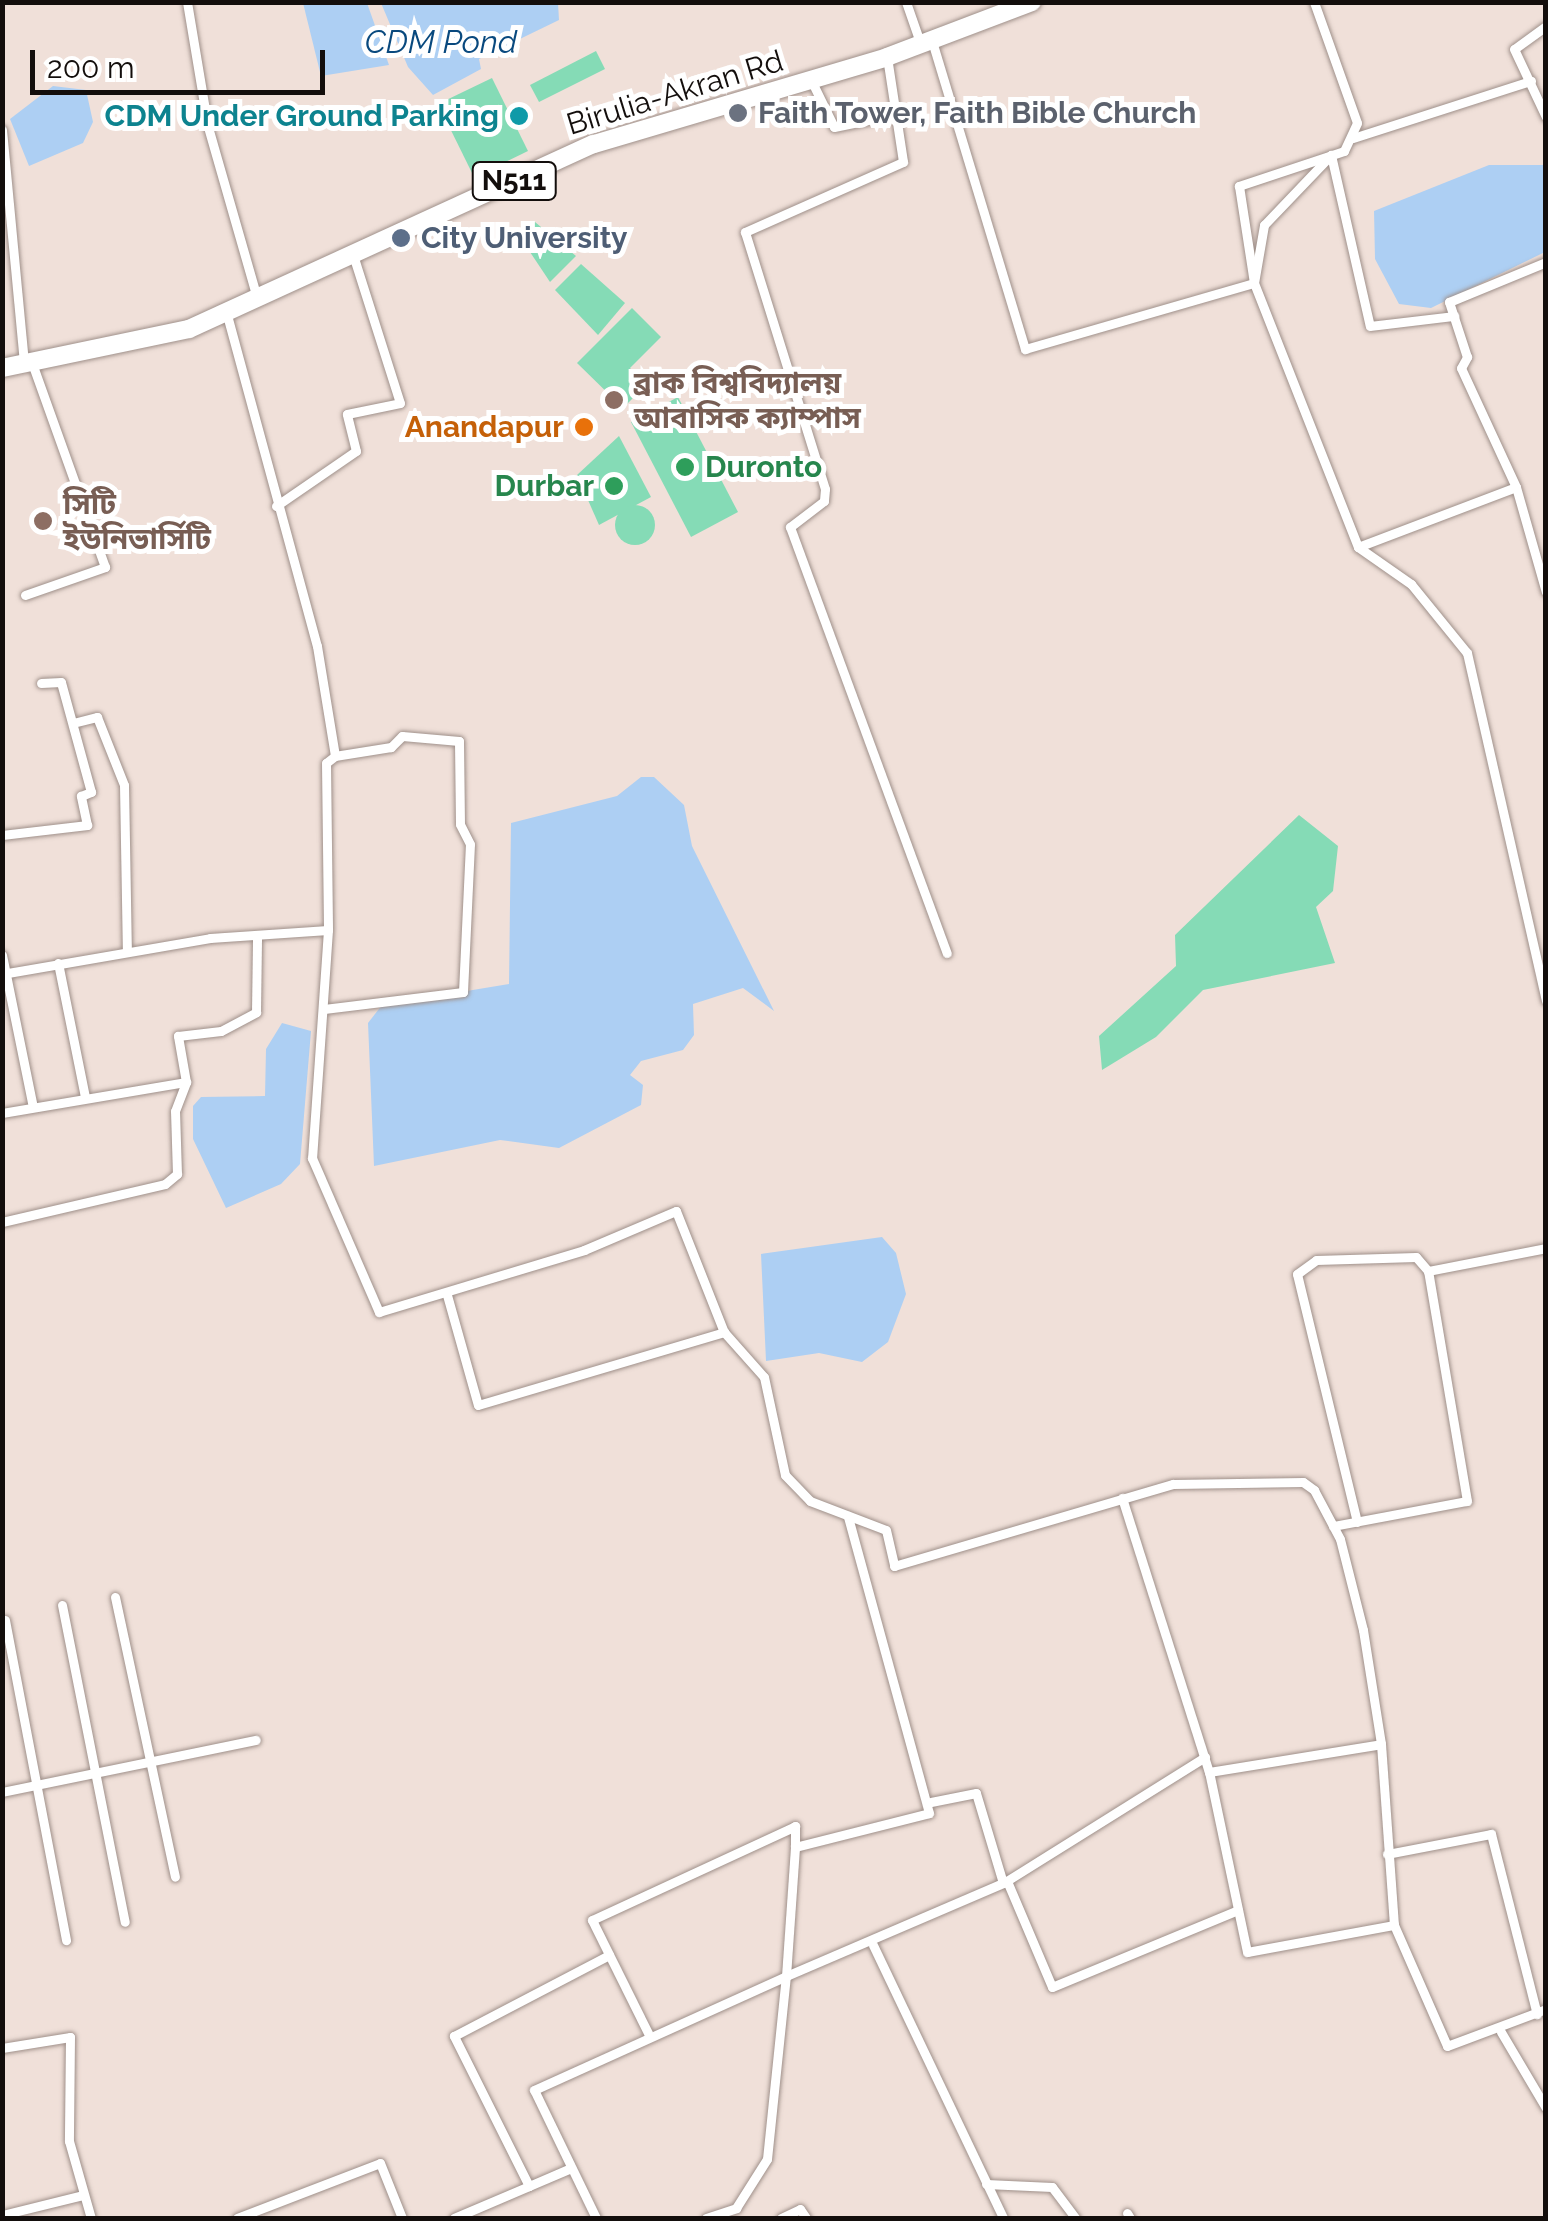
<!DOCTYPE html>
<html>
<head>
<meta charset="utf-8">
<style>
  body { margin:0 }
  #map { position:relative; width:1548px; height:2221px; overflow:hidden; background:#f0e0d9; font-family:Raleway,"Noto Sans Bengali",sans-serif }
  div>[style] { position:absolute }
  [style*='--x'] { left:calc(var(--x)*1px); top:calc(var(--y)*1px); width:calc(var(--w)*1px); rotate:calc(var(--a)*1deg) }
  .green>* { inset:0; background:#85dbb6 }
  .round { border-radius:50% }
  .water>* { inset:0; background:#adcff3 }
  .roads { filter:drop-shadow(0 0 2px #9f908a) drop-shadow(0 0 2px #9f908a) }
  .street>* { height:9px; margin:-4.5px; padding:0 4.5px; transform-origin:4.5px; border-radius:4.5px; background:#fff }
  .highway>* { height:18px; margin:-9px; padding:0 9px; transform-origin:9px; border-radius:9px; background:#fff }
  .dots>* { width:28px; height:28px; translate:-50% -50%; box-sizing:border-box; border:5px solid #fff; border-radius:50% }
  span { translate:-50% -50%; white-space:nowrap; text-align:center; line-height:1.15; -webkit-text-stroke:10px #fff; paint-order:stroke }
  .shield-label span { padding:2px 8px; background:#fff; border:2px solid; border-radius:8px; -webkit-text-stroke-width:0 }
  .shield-label { font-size:28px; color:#130e0c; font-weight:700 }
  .street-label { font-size:30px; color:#130e0c }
  .worship-label { font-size:30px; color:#5b616d; font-weight:700 }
  .left { translate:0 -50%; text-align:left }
  .culture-label { font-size:30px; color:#0d838f; font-weight:700 }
  .right { translate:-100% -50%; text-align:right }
  .service-label { font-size:30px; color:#4e5e75; font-weight:700 }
  .education-label { font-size:30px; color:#785e54; font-weight:700 }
  .food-label { font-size:30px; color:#c56008; font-weight:700 }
  .leisure-label { font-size:30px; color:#27864d; font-weight:700 }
  .water-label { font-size:32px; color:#09497e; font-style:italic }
  .frame { position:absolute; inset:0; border:5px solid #130e0c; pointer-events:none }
  .scale { position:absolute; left:30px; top:50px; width:295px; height:45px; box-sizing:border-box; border:5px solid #130e0c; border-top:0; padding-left:12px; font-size:30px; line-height:35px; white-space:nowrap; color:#130e0c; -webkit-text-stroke:8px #fff; paint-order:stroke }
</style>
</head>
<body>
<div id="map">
  <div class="green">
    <i style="clip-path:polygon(596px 51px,605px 69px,539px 102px,530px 85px)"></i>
    <i style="clip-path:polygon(492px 78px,528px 151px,474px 177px,438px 104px)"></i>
    <i style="clip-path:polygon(535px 222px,576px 256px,550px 282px,520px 237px)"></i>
    <i style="clip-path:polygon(581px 264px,625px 303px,598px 335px,555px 290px)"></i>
    <i style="clip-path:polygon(632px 308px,661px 337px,630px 368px,646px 385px,623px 408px,577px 363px)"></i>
    <i style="clip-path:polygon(678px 397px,738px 512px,691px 537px,631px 422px)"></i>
    <i style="clip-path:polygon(619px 436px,651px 497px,599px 525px,577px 475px)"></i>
    <i class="round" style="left:615px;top:505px;width:40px;height:40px"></i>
    <i style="clip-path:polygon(1299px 815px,1338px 846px,1333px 891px,1316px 907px,1335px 963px,1203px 990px,1156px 1037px,1102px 1070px,1099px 1036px,1176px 966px,1175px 935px)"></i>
  </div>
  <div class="water">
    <i style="clip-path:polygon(303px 3px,367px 3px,389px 65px,321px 76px)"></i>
    <i style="clip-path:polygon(381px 3px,558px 3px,559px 20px,479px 59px,481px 69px,433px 95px,408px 67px)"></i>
    <i style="clip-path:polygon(53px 86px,86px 90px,93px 122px,83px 143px,29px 166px,10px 119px)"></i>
    <i style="clip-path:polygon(1489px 165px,1545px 165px,1545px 252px,1431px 308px,1399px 304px,1375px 259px,1374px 211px)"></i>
    <i style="clip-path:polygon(641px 777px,654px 777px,684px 805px,692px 846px,774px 1011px,743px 988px,693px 1004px,694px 1035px,683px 1050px,641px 1061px,630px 1075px,643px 1085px,641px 1105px,559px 1148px,500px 1140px,374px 1166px,368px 1023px,382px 1005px,509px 984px,511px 823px,617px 796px)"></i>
    <i style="clip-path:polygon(282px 1023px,311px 1031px,300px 1164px,281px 1184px,226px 1208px,193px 1139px,193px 1106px,201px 1097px,265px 1096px,266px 1049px)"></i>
    <i style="clip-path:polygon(882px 1237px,896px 1253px,906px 1294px,888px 1342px,862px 1362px,819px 1353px,766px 1361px,761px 1254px)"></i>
  </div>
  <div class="roads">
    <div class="street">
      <i style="--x:187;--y:2;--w:127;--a:80.5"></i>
      <i style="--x:208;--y:127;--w:181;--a:74"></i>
      <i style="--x:906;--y:2;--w:46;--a:70.8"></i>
      <i style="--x:1314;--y:2;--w:128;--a:70.4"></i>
      <i style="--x:1357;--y:123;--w:31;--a:115"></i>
      <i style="--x:1344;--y:151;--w:111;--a:161.6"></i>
      <i style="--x:1239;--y:186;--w:98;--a:81.2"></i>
      <i style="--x:1254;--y:283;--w:284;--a:68.5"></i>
      <i style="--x:1358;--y:547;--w:65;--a:34.9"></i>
      <i style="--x:1411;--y:584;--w:89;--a:50.9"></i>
      <i style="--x:1467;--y:653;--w:356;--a:77.2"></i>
      <i style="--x:1546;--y:26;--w:39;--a:144"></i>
      <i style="--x:1514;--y:49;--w:75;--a:64.8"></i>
      <i style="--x:932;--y:41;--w:322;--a:73.2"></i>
      <i style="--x:1025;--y:349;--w:238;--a:-16.1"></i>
      <i style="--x:1254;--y:283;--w:59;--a:-80.2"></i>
      <i style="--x:1264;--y:225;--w:97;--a:-46.3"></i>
      <i style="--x:887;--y:57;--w:106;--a:81.3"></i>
      <i style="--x:903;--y:162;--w:173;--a:156.1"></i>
      <i style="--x:745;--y:232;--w:269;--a:72.7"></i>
      <i style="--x:825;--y:489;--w:12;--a:95"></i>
      <i style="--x:824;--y:501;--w:43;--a:142.6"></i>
      <i style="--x:790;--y:527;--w:454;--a:69.8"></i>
      <i style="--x:811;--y:80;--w:52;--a:63.9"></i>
      <i style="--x:834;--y:127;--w:64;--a:-11.7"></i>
      <i style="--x:2;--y:130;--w:234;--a:84.6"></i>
      <i style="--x:1353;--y:138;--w:187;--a:-17.8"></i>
      <i style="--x:1331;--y:155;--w:175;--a:77.2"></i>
      <i style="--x:1370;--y:326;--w:85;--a:-6.8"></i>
      <i style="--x:227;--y:315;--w:343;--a:74.8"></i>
      <i style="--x:317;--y:646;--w:111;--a:80.7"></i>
      <i style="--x:335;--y:756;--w:11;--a:142"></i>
      <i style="--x:326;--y:763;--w:167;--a:89.3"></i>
      <i style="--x:328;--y:930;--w:229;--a:94"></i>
      <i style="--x:312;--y:1158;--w:168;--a:66.5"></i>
      <i style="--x:379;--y:1312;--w:214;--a:-16.8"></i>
      <i style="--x:584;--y:1250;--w:100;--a:-23"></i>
      <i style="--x:676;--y:1211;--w:130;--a:68.4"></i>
      <i style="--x:724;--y:1332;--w:60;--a:48.4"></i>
      <i style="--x:764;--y:1377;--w:100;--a:77.9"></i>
      <i style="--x:785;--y:1475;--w:36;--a:46"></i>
      <i style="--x:810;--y:1501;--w:81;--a:20.9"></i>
      <i style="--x:886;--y:1530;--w:37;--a:77"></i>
      <i style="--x:894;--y:1566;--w:291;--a:-16.4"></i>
      <i style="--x:1173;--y:1484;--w:130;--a:-0.9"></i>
      <i style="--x:1303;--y:1482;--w:14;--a:36"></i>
      <i style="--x:1314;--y:1490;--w:55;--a:62"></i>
      <i style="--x:1340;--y:1539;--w:94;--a:75.8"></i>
      <i style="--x:1363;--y:1630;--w:115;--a:81"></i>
      <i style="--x:1381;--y:1744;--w:181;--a:85.9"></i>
      <i style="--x:1394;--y:1925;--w:149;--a:169.6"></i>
      <i style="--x:1247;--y:1952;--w:184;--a:-101.9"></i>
      <i style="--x:1209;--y:1772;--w:174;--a:-9.2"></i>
      <i style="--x:1516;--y:487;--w:109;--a:74.1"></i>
      <i style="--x:276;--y:506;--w:97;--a:-34.5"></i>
      <i style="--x:356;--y:451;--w:38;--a:-104"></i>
      <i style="--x:347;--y:414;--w:54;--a:-11.7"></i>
      <i style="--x:400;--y:403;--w:152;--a:-107.6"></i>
      <i style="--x:1358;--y:547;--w:169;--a:-20.8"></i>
      <i style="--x:1516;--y:487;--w:131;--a:-114.8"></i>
      <i style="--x:1461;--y:368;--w:13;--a:-61"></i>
      <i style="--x:1467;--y:357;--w:58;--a:-108.1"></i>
      <i style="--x:1449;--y:302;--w:105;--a:-22.4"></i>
      <i style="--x:25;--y:595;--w:85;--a:-19.3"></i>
      <i style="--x:105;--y:567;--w:214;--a:-109.7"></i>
      <i style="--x:73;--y:723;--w:25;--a:-14"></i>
      <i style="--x:97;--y:717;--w:73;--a:68.3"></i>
      <i style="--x:124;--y:785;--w:164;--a:89"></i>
      <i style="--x:2;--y:835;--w:86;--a:-6.7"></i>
      <i style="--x:87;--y:825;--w:30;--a:-102"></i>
      <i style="--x:81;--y:796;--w:11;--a:-22"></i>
      <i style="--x:91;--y:792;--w:114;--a:-105.3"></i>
      <i style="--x:61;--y:682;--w:20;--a:177"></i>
      <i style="--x:2;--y:955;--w:155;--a:78.5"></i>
      <i style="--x:58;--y:963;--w:137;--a:78.6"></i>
      <i style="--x:2;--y:974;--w:211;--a:-9.8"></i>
      <i style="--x:210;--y:938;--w:118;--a:-3.9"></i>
      <i style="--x:324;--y:1009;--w:140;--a:-7"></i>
      <i style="--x:463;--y:992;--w:148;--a:-87.3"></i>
      <i style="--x:470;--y:844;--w:22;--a:-117"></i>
      <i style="--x:460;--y:824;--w:83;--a:-90.7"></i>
      <i style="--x:459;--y:741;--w:57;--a:-175"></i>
      <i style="--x:402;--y:736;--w:16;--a:135"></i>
      <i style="--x:391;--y:747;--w:57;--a:170.9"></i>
      <i style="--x:2;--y:1113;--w:187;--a:-9.6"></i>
      <i style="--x:186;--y:1082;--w:47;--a:-99.9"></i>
      <i style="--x:178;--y:1036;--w:43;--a:-6.6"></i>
      <i style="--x:221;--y:1031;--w:40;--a:-28"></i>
      <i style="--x:256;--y:1012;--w:76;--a:-89.2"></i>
      <i style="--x:2;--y:1222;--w:167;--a:-13.1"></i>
      <i style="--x:165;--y:1184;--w:16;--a:-40"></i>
      <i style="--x:177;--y:1174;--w:63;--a:-91.8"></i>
      <i style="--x:175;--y:1111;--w:31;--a:-69"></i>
      <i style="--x:447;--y:1295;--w:114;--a:74.3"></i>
      <i style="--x:478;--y:1405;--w:257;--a:-16.5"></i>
      <i style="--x:1122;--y:1498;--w:287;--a:72.4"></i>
      <i style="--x:1357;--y:1522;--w:255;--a:-103.6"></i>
      <i style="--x:1297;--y:1274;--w:24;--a:-36"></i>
      <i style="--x:1316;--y:1260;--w:100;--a:-1.7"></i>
      <i style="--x:1416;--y:1257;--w:18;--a:49"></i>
      <i style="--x:1333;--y:1526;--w:136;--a:-10.6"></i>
      <i style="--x:1467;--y:1501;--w:233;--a:-99.6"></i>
      <i style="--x:1428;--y:1271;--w:120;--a:-11"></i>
      <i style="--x:115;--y:1597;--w:286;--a:77.9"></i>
      <i style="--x:62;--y:1605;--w:323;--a:78.8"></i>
      <i style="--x:5;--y:1620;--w:326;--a:79.2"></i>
      <i style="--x:2;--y:1792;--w:259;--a:-11.6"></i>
      <i style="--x:1387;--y:1854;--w:106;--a:-10.9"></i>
      <i style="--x:1491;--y:1834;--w:186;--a:75.7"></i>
      <i style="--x:1007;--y:1881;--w:115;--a:67"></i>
      <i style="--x:1052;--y:1987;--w:201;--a:-22.5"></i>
      <i style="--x:1005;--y:1882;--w:236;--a:-32"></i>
      <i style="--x:1394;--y:1925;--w:132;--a:66.3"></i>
      <i style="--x:1447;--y:2046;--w:106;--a:-20.5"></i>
      <i style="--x:873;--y:1945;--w:302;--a:64.5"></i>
      <i style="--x:1501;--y:2032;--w:88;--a:59.4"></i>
      <i style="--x:648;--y:2033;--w:126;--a:-116.4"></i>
      <i style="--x:592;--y:1920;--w:224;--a:-24.8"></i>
      <i style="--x:795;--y:1826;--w:21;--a:90"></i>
      <i style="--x:2;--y:2048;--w:69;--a:-9.2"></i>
      <i style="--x:70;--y:2037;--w:104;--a:90.6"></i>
      <i style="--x:69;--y:2141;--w:80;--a:74.1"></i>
      <i style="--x:571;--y:2168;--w:46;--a:156.8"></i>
      <i style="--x:529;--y:2186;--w:168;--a:-116.6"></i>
      <i style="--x:454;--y:2036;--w:175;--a:-27.6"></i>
      <i style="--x:986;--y:2184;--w:66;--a:2.6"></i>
      <i style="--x:1052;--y:2187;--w:39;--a:53"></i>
      <i style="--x:1127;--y:2213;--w:6;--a:59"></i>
      <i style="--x:2;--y:2215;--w:83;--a:-13.9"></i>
      <i style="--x:237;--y:2218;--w:153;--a:-21"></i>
      <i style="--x:380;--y:2163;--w:59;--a:68.2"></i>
      <i style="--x:454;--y:2218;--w:82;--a:-23.1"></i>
      <i style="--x:596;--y:2218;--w:142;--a:-115.8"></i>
      <i style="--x:534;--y:2090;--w:277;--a:-24.3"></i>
      <i style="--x:786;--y:1976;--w:129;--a:-86"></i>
      <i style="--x:795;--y:1847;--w:138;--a:-14.2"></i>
      <i style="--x:929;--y:1813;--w:308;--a:-105.3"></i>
      <i style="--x:706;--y:2218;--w:32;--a:-18"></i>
      <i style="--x:736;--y:2208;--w:58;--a:-57.7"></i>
      <i style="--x:767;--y:2159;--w:184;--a:-84.1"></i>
      <i style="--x:786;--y:1976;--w:236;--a:-23.2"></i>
      <i style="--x:1003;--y:1883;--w:94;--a:-106.7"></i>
      <i style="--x:976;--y:1793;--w:46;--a:168.7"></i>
      <i style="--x:781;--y:2218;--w:21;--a:-25"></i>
      <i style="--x:800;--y:2209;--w:11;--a:56"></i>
    </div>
    <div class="highway">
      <i style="--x:2;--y:368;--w:191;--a:-11.8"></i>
      <i style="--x:189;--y:329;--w:445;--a:-24.6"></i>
      <i style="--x:594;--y:144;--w:306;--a:-16.5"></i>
      <i style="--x:887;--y:57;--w:155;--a:-20.8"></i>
    </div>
  </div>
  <div class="dots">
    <i style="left:738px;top:113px;background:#6b7280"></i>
    <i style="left:519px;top:116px;background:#0f9aa8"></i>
    <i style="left:401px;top:238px;background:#5c6f8a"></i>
    <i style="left:614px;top:400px;background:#8d6e63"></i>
    <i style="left:584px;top:427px;background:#e8710a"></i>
    <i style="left:685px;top:467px;background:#2e9e5b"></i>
    <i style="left:614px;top:486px;background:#2e9e5b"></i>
    <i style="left:43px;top:521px;background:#8d6e63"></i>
  </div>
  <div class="shield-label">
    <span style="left:514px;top:181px">N511</span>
  </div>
  <div class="street-label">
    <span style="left:675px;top:93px;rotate:-17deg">Birulia-Akran Rd</span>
  </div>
  <div class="worship-label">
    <span class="left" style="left:758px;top:113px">Faith Tower, Faith Bible Church</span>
  </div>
  <div class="culture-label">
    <span class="right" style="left:499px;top:116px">CDM Under Ground Parking</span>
  </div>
  <div class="service-label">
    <span class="left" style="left:421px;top:238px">City University</span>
  </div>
  <div class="education-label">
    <span class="left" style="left:634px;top:400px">ব্রাক বিশ্ববিদ্যালয়<br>আবাসিক ক্যাম্পাস</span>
    <span class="left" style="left:63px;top:521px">সিটি<br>ইউনিভার্সিটি</span>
  </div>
  <div class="food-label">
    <span class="right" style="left:564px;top:427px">Anandapur</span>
  </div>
  <div class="leisure-label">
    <span class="left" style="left:705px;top:467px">Duronto</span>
    <span class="right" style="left:594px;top:486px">Durbar</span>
  </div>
  <div class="water-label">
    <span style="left:441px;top:42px">CDM Pond</span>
  </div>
  <div class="frame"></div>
  <div class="scale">200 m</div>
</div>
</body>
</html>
